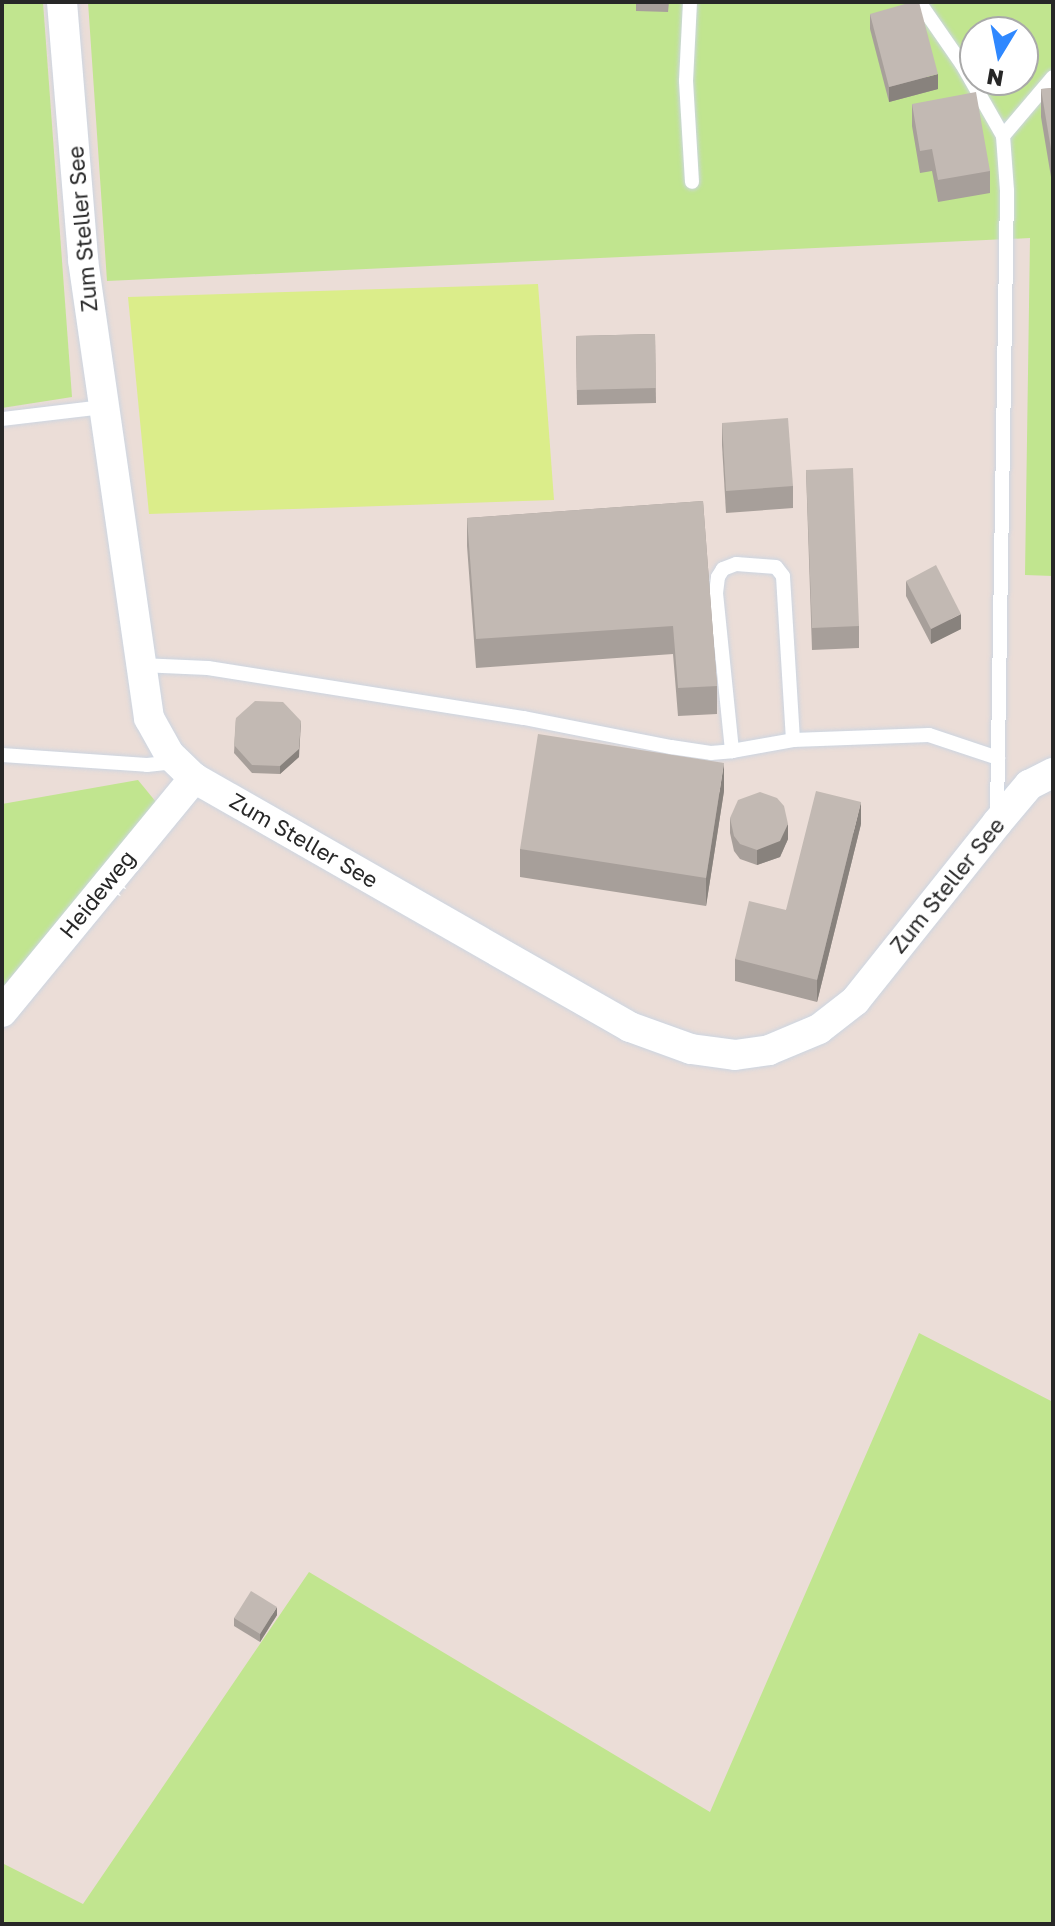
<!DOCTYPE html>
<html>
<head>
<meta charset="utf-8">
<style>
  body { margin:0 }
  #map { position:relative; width:1055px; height:1926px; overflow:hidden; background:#ebddd7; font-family:"Golos Text",sans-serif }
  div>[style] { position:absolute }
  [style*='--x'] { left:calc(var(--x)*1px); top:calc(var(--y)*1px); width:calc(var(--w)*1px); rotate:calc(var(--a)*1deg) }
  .green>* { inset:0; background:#c1e58f }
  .pitch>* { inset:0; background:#dbed8a }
  .roads { filter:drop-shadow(0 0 2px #ccd5e1) drop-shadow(0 0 2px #ccd5e1) }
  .lane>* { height:14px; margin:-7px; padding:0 7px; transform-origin:7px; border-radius:7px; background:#fff }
  .street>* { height:30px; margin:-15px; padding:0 15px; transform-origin:15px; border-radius:15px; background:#fff }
  .wall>* { inset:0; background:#a79f9a }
  .shaded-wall>* { inset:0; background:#88827d }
  .building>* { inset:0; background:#c2b9b3 }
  span { translate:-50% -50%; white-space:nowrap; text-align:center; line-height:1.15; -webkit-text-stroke:8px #fff; paint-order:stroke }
  .street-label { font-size:22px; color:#272727 }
  .frame { position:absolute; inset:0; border:4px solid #272727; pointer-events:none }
  .north { position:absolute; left:959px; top:16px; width:80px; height:80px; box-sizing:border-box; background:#fff; border:2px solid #a9a9a9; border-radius:50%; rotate:190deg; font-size:22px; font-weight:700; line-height:32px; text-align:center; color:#272727 }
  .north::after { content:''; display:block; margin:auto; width:28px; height:36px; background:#2f88ff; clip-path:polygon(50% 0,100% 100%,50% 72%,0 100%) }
</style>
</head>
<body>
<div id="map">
  <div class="green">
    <i style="clip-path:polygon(2px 2px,43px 2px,72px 397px,2px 408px)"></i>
    <i style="clip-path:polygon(evenodd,88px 2px,1053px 2px,1053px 576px,1025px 575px,1030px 238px,107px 281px,88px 2px,975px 32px,1023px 32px,1023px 80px,975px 80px,975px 32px)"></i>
    <i style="clip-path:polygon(138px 780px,156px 802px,2px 988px,2px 804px)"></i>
    <i style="clip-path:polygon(919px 1333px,1053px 1402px,1053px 1924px,2px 1924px,2px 1863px,83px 1904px,309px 1572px,710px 1812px)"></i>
  </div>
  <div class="pitch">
    <i style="clip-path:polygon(538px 284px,554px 500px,149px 514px,128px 297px)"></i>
  </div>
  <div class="roads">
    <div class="lane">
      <i style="--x:690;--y:2;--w:79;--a:92.9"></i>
      <i style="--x:686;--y:81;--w:101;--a:86.6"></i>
      <i style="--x:919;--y:2;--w:75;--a:55.3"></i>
      <i style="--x:962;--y:64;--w:83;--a:60.3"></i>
      <i style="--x:1003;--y:136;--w:55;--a:85.8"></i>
      <i style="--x:1007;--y:191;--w:626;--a:90.92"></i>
      <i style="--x:1003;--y:136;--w:77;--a:-49.7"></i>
      <i style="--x:2;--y:419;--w:101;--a:-6.8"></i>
      <i style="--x:140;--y:665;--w:68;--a:2.5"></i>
      <i style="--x:208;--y:668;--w:320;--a:9"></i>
      <i style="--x:524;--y:718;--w:150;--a:11.2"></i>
      <i style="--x:671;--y:747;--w:40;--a:8.5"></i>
      <i style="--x:711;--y:753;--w:21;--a:-5"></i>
      <i style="--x:793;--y:740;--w:164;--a:-93.5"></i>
      <i style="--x:783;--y:576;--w:11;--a:-128"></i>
      <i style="--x:776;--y:567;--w:40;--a:-175.7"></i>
      <i style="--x:736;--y:564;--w:14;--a:159"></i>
      <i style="--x:723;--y:569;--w:9;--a:122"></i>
      <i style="--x:718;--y:577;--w:16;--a:97"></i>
      <i style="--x:716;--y:593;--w:159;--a:84.2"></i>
      <i style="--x:732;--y:751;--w:62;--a:-10.2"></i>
      <i style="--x:793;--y:740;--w:136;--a:-2.1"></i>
      <i style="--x:929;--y:735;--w:73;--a:18.4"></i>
      <i style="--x:2;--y:755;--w:145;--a:3.9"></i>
      <i style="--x:147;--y:765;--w:30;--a:-6"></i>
    </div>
    <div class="street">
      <i style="--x:62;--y:2;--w:259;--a:85.3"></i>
      <i style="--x:83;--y:260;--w:463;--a:81.8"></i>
      <i style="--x:149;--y:718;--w:41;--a:60.9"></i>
      <i style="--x:169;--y:754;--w:35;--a:44"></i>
      <i style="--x:194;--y:778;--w:502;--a:29.73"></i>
      <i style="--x:630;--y:1027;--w:65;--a:19.8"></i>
      <i style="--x:691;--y:1049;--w:44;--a:7.8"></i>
      <i style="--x:735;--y:1055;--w:34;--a:-8"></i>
      <i style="--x:769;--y:1050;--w:54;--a:-22.8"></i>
      <i style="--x:819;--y:1029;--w:46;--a:-37.9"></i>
      <i style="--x:855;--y:1001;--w:228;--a:-51.4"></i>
      <i style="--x:997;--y:823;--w:50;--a:-49.9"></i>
      <i style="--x:1029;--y:785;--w:27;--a:-27"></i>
      <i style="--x:2;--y:1012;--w:303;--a:-50.6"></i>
    </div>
  </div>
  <div class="wall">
    <i style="clip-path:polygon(636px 2px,669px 2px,668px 12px,636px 11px)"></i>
    <i style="clip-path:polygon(870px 14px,938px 89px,889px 102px,870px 29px)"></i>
    <i style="clip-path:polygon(1053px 88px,1053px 189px,1041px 117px,1041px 89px)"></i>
    <i style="clip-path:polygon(912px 104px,990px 171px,990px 193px,938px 202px,932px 171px,920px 173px,912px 126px)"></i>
    <i style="clip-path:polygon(655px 334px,656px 403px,577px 405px,576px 336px)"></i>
    <i style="clip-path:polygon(722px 423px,793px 486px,793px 508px,726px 513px,722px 445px)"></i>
    <i style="clip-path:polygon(806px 470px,859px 626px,859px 648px,812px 650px)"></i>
    <i style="clip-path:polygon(703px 501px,717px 686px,717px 714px,678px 716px,673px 654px,476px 668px,467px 546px,467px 518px)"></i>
    <i style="clip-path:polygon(906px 581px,961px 629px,931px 644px,906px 596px)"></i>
    <i style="clip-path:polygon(236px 718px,299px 757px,280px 774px,252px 773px,234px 753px)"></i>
    <i style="clip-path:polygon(724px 791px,706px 906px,520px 877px,520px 849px)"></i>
    <i style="clip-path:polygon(730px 818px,788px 839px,780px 857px,757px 865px,740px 859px,734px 851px,730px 833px)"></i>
    <i style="clip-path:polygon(861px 824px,817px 1002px,735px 981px,735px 959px,786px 910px)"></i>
    <i style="clip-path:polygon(277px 1615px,260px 1642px,234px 1626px,234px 1618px)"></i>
  </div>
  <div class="shaded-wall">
    <i style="clip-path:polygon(938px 74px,938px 89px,889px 102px,889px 87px)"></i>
    <i style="clip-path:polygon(961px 614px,961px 629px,931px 644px,931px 629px)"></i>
    <i style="clip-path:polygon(301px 721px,299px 757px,280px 774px,280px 766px)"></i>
    <i style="clip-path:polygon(724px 763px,724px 791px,706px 906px,706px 878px)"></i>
    <i style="clip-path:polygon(861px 802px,861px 824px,817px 1002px,817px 980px)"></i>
    <i style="clip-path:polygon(788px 824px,788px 839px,780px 857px,757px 865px,757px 850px)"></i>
    <i style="clip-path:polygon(277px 1607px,277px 1615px,260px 1642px,260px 1634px)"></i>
  </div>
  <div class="building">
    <i style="clip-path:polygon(912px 2px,919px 2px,938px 74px,889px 87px,870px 14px)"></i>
    <i style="clip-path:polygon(1053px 88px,1053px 161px,1041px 89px)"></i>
    <i style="clip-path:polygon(976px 92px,990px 171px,938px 180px,932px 149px,920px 151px,912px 104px)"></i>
    <i style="clip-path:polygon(655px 334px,656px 388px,577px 390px,576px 336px)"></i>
    <i style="clip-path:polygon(788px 418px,793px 486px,726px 491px,722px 423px)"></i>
    <i style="clip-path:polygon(853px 468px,859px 626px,812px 628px,806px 470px)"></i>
    <i style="clip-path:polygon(703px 501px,717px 686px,678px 688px,673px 626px,476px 639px,467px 518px)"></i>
    <i style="clip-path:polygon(936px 565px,961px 614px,931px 629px,906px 581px)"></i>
    <i style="clip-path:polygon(255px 701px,283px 702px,301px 721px,299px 749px,280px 766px,252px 765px,234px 745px,236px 718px)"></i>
    <i style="clip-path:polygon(538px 734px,724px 763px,706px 878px,520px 849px)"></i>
    <i style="clip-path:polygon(816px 791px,861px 802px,817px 980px,735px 959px,749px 901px,786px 910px)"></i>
    <i style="clip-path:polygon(760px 792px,777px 798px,784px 806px,788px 824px,780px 841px,757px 850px,740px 844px,734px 836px,730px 818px,738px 800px)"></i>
    <i style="clip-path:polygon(251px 1591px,277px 1607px,260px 1634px,234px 1618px)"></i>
  </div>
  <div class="street-label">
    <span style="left:82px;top:229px;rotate:-95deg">Zum Steller See</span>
    <span style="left:304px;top:840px;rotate:30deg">Zum Steller See</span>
    <span style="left:947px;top:885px;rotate:-51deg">Zum Steller See</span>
    <span style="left:97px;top:894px;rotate:-51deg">Heideweg</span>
  </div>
  <div class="frame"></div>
  <div class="north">N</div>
</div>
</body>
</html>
